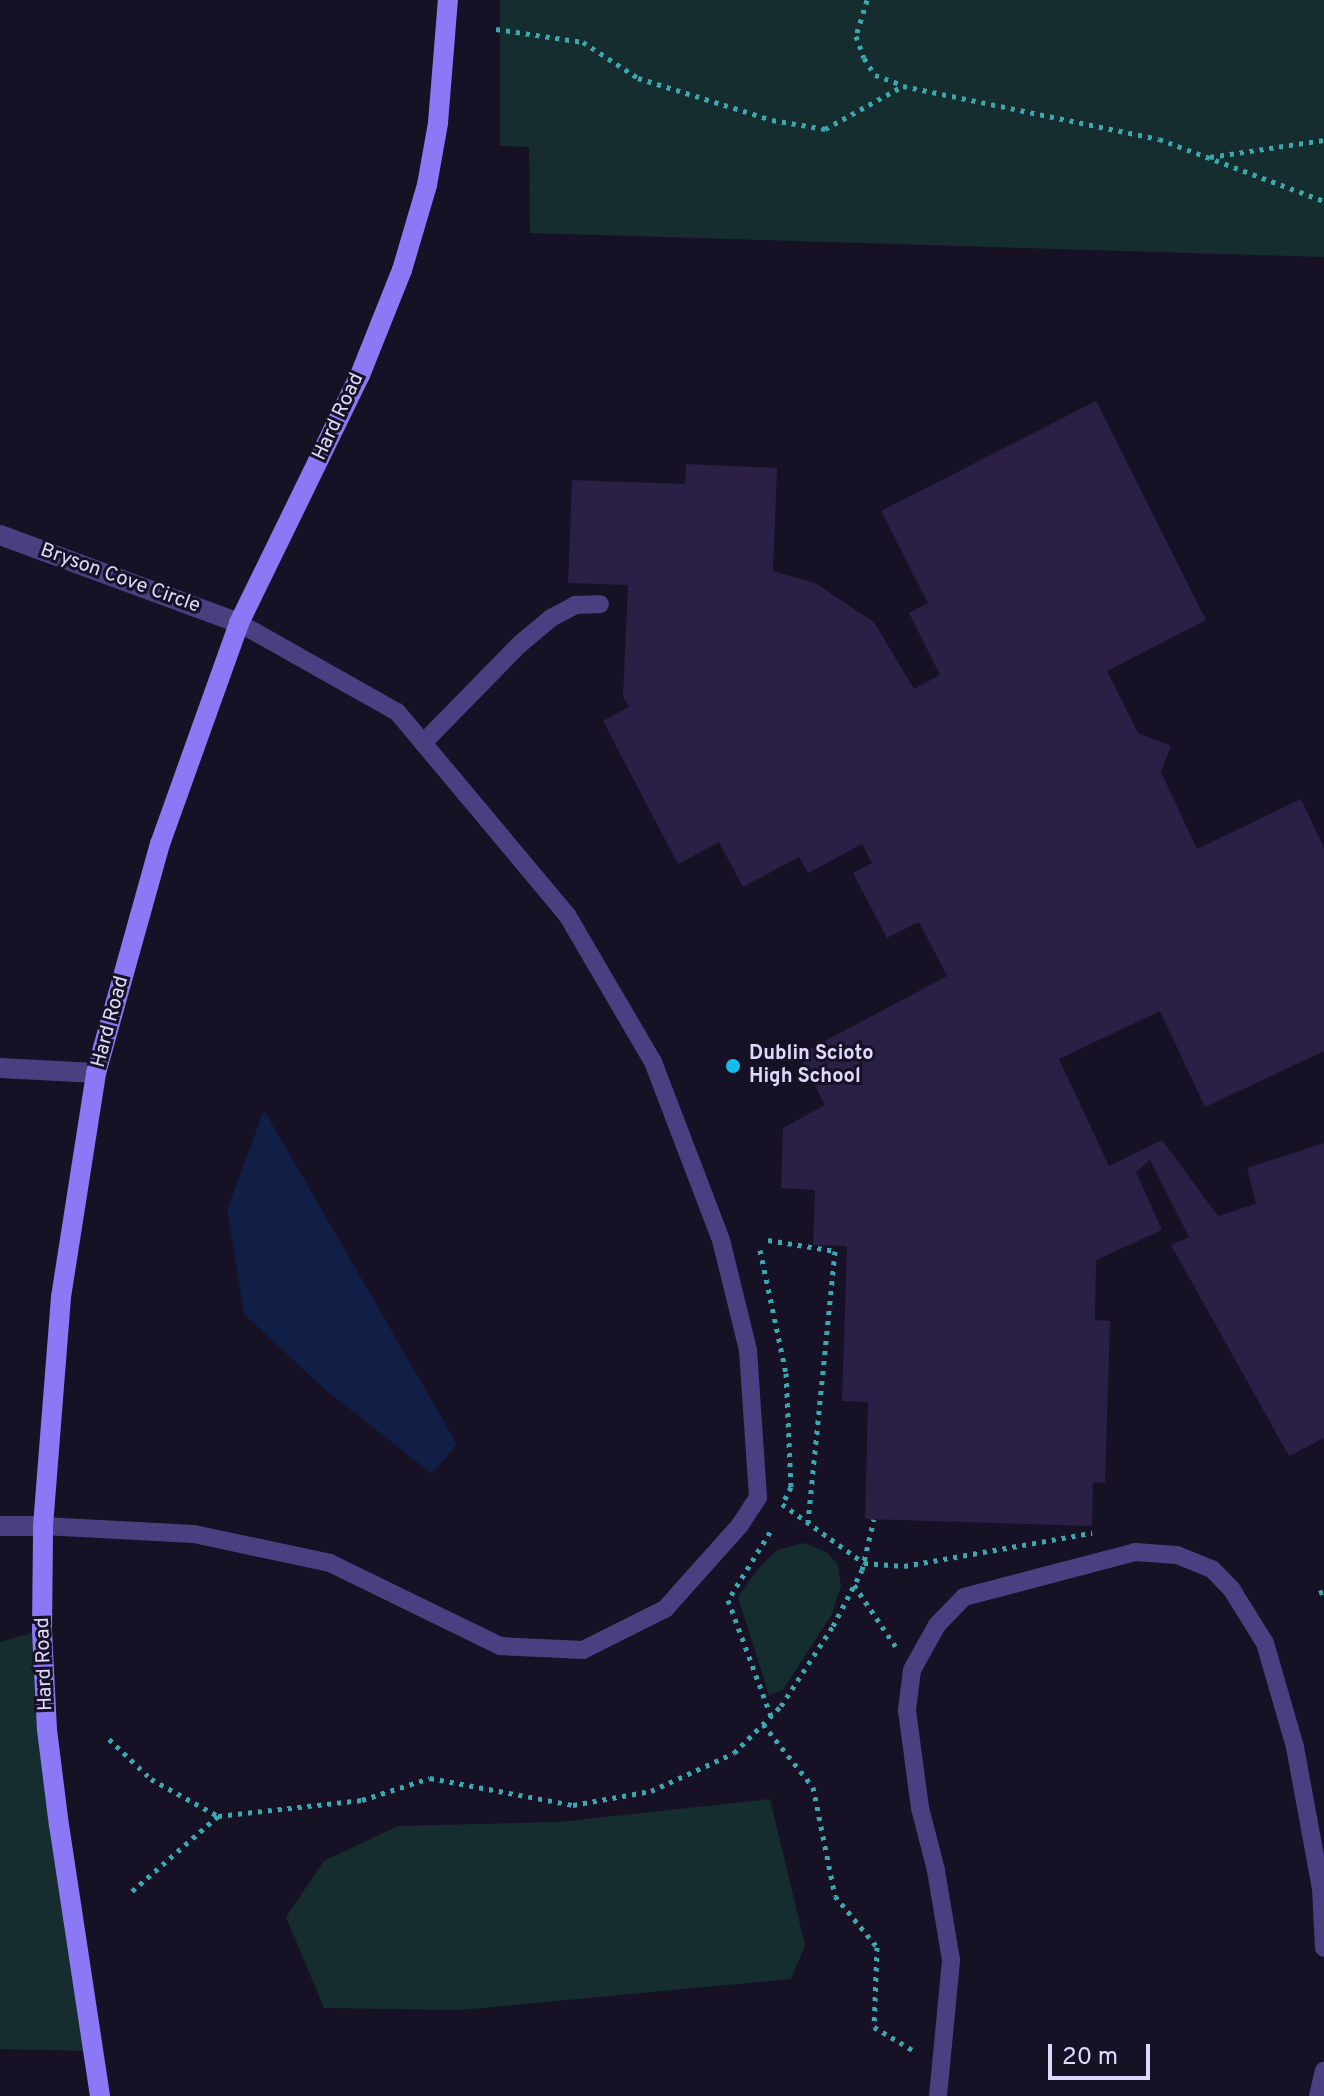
<!DOCTYPE html>
<html>
<head>
<meta charset="utf-8">
<style>
  body { margin:0 }
  #map { position:relative; width:1324px; height:2096px; overflow:hidden; background:#171126; font-family:Overpass,sans-serif }
  div>[style] { position:absolute }
  [style*='--x'] { left:calc(var(--x)*1px); top:calc(var(--y)*1px); width:calc(var(--w)*1px); rotate:calc(var(--a)*1deg) }
  .green>* { inset:0; background:#152d2f }
  .water>* { inset:0; background:#111e45 }
  .building>* { inset:0; background:#2b1f45 }
  .path>* { height:5px; margin-top:-2.5px; transform-origin:0; background:repeating-linear-gradient(90deg,#3aa9af 0 4px,transparent 0 10px) }
  .lane>* { height:18px; margin:-9px; padding:0 9px; transform-origin:9px; border-radius:9px; background:#4a4081 }
  .street>* { height:20px; margin:-10px; padding:0 10px; transform-origin:10px; border-radius:10px; background:#4a4081 }
  .secondary>* { height:20px; margin:-10px; padding:0 10px; transform-origin:10px; border-radius:10px; background:#8a78f4 }
  .dots>* { width:22px; height:22px; translate:-50% -50%; box-sizing:border-box; border:4px solid #171126; border-radius:50% }
  span { translate:-50% -50%; white-space:nowrap; text-align:center; line-height:1.15; -webkit-text-stroke:6px #171126; paint-order:stroke }
  .street-label { font-size:20px; color:#e1d9fc }
  .poi-label { font-size:20px; color:#e1d9fc; font-weight:700 }
  .left { translate:0 -50%; text-align:left }
  .scale { position:absolute; left:1048px; top:2044px; width:102px; height:36px; box-sizing:border-box; border:4px solid #e1d9fc; border-top:0; padding-left:10px; font-size:24px; line-height:28px; white-space:nowrap; color:#e1d9fc; -webkit-text-stroke:6px #171126; paint-order:stroke }
</style>
</head>
<body>
<div id="map">
  <div class="green">
    <i style="clip-path:polygon(500px 0,1324px 0,1324px 257px,530px 233px,529px 147px,500px 146px)"></i>
    <i style="clip-path:polygon(804px 1543px,828px 1553px,838px 1565px,841px 1586px,832px 1614px,783px 1690px,769px 1695px,738px 1597px,757px 1570px,777px 1550px)"></i>
    <i style="clip-path:polygon(42px 1630px,92px 2051px,0 2049px,0 1642px)"></i>
    <i style="clip-path:polygon(770px 1799px,805px 1945px,791px 1979px,461px 2010px,324px 2008px,286px 1917px,324px 1861px,398px 1826px,559px 1822px)"></i>
  </div>
  <div class="water">
    <i style="clip-path:polygon(264px 1110px,457px 1444px,432px 1474px,322px 1387px,244px 1314px,227px 1210px)"></i>
  </div>
  <div class="building">
    <i style="clip-path:polygon(1096px 401px,1206px 620px,1107px 671px,1138px 733px,1171px 746px,1161px 772px,1197px 849px,1301px 799px,1324px 848px,1324px 1051px,1205px 1107px,1160px 1011px,1059px 1059px,1109px 1166px,1162px 1140px,1218px 1216px,1256px 1204px,1247px 1168px,1324px 1143px,1324px 1438px,1289px 1456px,1171px 1245px,1189px 1237px,1150px 1160px,1136px 1172px,1162px 1230px,1096px 1260px,1095px 1320px,1110px 1321px,1105px 1483px,1093px 1482px,1092px 1526px,865px 1519px,868px 1402px,842px 1401px,847px 1246px,813px 1245px,815px 1190px,781px 1188px,783px 1128px,825px 1105px,799px 1055px,947px 976px,919px 922px,887px 938px,853px 873px,872px 863px,862px 844px,808px 873px,799px 857px,743px 887px,719px 842px,678px 864px,603px 721px,629px 707px,623px 696px,628px 585px,568px 583px,572px 480px,685px 484px,686px 464px,777px 468px,773px 571px,815px 583px,874px 622px,914px 689px,940px 675px,909px 613px,928px 603px,881px 511px)"></i>
  </div>
  <div class="path">
    <i style="--x:867;--y:0;--w:38;--a:107"></i>
    <i style="--x:856;--y:36;--w:23;--a:70"></i>
    <i style="--x:864;--y:58;--w:20;--a:57"></i>
    <i style="--x:875;--y:75;--w:29;--a:20"></i>
    <i style="--x:496;--y:29;--w:88;--a:8.5"></i>
    <i style="--x:583;--y:42;--w:66;--a:33.2"></i>
    <i style="--x:638;--y:78;--w:140;--a:17.4"></i>
    <i style="--x:772;--y:120;--w:54;--a:9.6"></i>
    <i style="--x:825;--y:129;--w:89;--a:-28.9"></i>
    <i style="--x:903;--y:86;--w:261;--a:11.7"></i>
    <i style="--x:1159;--y:139;--w:176;--a:20.6"></i>
    <i style="--x:1210;--y:157;--w:115;--a:-8.5"></i>
    <i style="--x:768;--y:1240;--w:68;--a:9.3"></i>
    <i style="--x:835;--y:1251;--w:272;--a:95.7"></i>
    <i style="--x:760;--y:1250;--w:126;--a:78.1"></i>
    <i style="--x:786;--y:1373;--w:114;--a:87.5"></i>
    <i style="--x:791;--y:1487;--w:16;--a:117"></i>
    <i style="--x:782;--y:1504;--w:101;--a:35.7"></i>
    <i style="--x:864;--y:1563;--w:40;--a:4.3"></i>
    <i style="--x:904;--y:1566;--w:191;--a:-10"></i>
    <i style="--x:770;--y:1532;--w:80;--a:121.7"></i>
    <i style="--x:728;--y:1600;--w:124;--a:69.7"></i>
    <i style="--x:854;--y:1585;--w:75;--a:55.9"></i>
    <i style="--x:1319;--y:1593;--w:5;--a:-22"></i>
    <i style="--x:763;--y:1724;--w:80;--a:51.6"></i>
    <i style="--x:813;--y:1787;--w:111;--a:78.6"></i>
    <i style="--x:835;--y:1896;--w:66;--a:50.5"></i>
    <i style="--x:877;--y:1947;--w:80;--a:92.1"></i>
    <i style="--x:874;--y:2027;--w:49;--a:30.8"></i>
    <i style="--x:109;--y:1739;--w:58;--a:43.6"></i>
    <i style="--x:151;--y:1779;--w:77;--a:28.9"></i>
    <i style="--x:218;--y:1816;--w:118;--a:138.8"></i>
    <i style="--x:218;--y:1816;--w:145;--a:-6.3"></i>
    <i style="--x:362;--y:1800;--w:71;--a:-17.9"></i>
    <i style="--x:430;--y:1778;--w:146;--a:10.7"></i>
    <i style="--x:573;--y:1805;--w:79;--a:-10.2"></i>
    <i style="--x:651;--y:1791;--w:91;--a:-24.6"></i>
    <i style="--x:734;--y:1753;--w:66;--a:-45"></i>
    <i style="--x:781;--y:1706;--w:95;--a:-57"></i>
    <i style="--x:833;--y:1626;--w:63;--a:-62.6"></i>
    <i style="--x:862;--y:1570;--w:52;--a:-76.8"></i>
  </div>
  <div class="lane">
    <i style="--x:423;--y:743;--w:139;--a:-45.6"></i>
    <i style="--x:520;--y:644;--w:40;--a:-40"></i>
    <i style="--x:551;--y:618;--w:27;--a:-28"></i>
    <i style="--x:575;--y:605;--w:25;--a:-2"></i>
    <i style="--x:43;--y:1526;--w:151;--a:3"></i>
    <i style="--x:194;--y:1534;--w:139;--a:12"></i>
    <i style="--x:330;--y:1563;--w:189;--a:26"></i>
    <i style="--x:500;--y:1646;--w:83;--a:2.8"></i>
    <i style="--x:583;--y:1650;--w:92;--a:-26.6"></i>
    <i style="--x:665;--y:1609;--w:113;--a:-48.2"></i>
    <i style="--x:740;--y:1525;--w:33;--a:-57"></i>
    <i style="--x:758;--y:1497;--w:147;--a:-93.9"></i>
    <i style="--x:748;--y:1350;--w:113;--a:-103.8"></i>
    <i style="--x:721;--y:1240;--w:191;--a:-110.9"></i>
    <i style="--x:653;--y:1062;--w:170;--a:-120.3"></i>
    <i style="--x:567;--y:915;--w:265;--a:-129.9"></i>
    <i style="--x:397;--y:712;--w:181;--a:-150.6"></i>
    <i style="--x:938;--y:2096;--w:137;--a:-84.5"></i>
    <i style="--x:951;--y:1960;--w:91;--a:-99.5"></i>
    <i style="--x:936;--y:1870;--w:64;--a:-104.5"></i>
    <i style="--x:920;--y:1808;--w:99;--a:-97.6"></i>
    <i style="--x:907;--y:1710;--w:40;--a:-82.9"></i>
    <i style="--x:912;--y:1670;--w:51;--a:-60.9"></i>
    <i style="--x:937;--y:1625;--w:39;--a:-46"></i>
    <i style="--x:964;--y:1597;--w:177;--a:-14.7"></i>
    <i style="--x:1135;--y:1552;--w:42;--a:4.1"></i>
    <i style="--x:1177;--y:1555;--w:38;--a:22"></i>
    <i style="--x:1212;--y:1569;--w:29;--a:46"></i>
    <i style="--x:1232;--y:1590;--w:62;--a:58.1"></i>
    <i style="--x:1265;--y:1643;--w:108;--a:73.9"></i>
    <i style="--x:1295;--y:1747;--w:143;--a:79.6"></i>
    <i style="--x:1321;--y:1888;--w:60;--a:87.1"></i>
    <i style="--x:1318;--y:2096;--w:26;--a:-77"></i>
  </div>
  <div class="street">
    <i style="--x:0;--y:535;--w:255;--a:20.2"></i>
    <i style="--x:0;--y:1068;--w:96;--a:3"></i>
    <i style="--x:0;--y:1526;--w:43;--a:0"></i>
  </div>
  <div class="secondary">
    <i style="--x:100;--y:2096;--w:273;--a:-98.6"></i>
    <i style="--x:59;--y:1826;--w:97;--a:-97.1"></i>
    <i style="--x:47;--y:1730;--w:100;--a:-92.9"></i>
    <i style="--x:42;--y:1630;--w:104;--a:-89.4"></i>
    <i style="--x:43;--y:1526;--w:230;--a:-85.5"></i>
    <i style="--x:61;--y:1297;--w:227;--a:-81.1"></i>
    <i style="--x:96;--y:1073;--w:238;--a:-74.4"></i>
    <i style="--x:160;--y:844;--w:235;--a:-70.3"></i>
    <i style="--x:239;--y:623;--w:276;--a:-64"></i>
    <i style="--x:360;--y:375;--w:113;--a:-68.2"></i>
    <i style="--x:402;--y:270;--w:89;--a:-73.6"></i>
    <i style="--x:427;--y:185;--w:63;--a:-79.9"></i>
    <i style="--x:438;--y:123;--w:123;--a:-85.4"></i>
  </div>
  <div class="dots">
    <i style="left:733px;top:1066px;background:#15bdec"></i>
  </div>
  <div class="street-label">
    <span style="left:339px;top:417px;rotate:-65deg">Hard Road</span>
    <span style="left:120px;top:579px;rotate:20deg">Bryson Cove Circle</span>
    <span style="left:111px;top:1022px;rotate:-75deg">Hard Road</span>
    <span style="left:45px;top:1664px;rotate:-92deg">Hard Road</span>
  </div>
  <div class="poi-label">
    <span class="left" style="left:749px;top:1066px">Dublin Scioto<br>High School</span>
  </div>
  <div class="scale">20 m</div>
</div>
</body>
</html>
